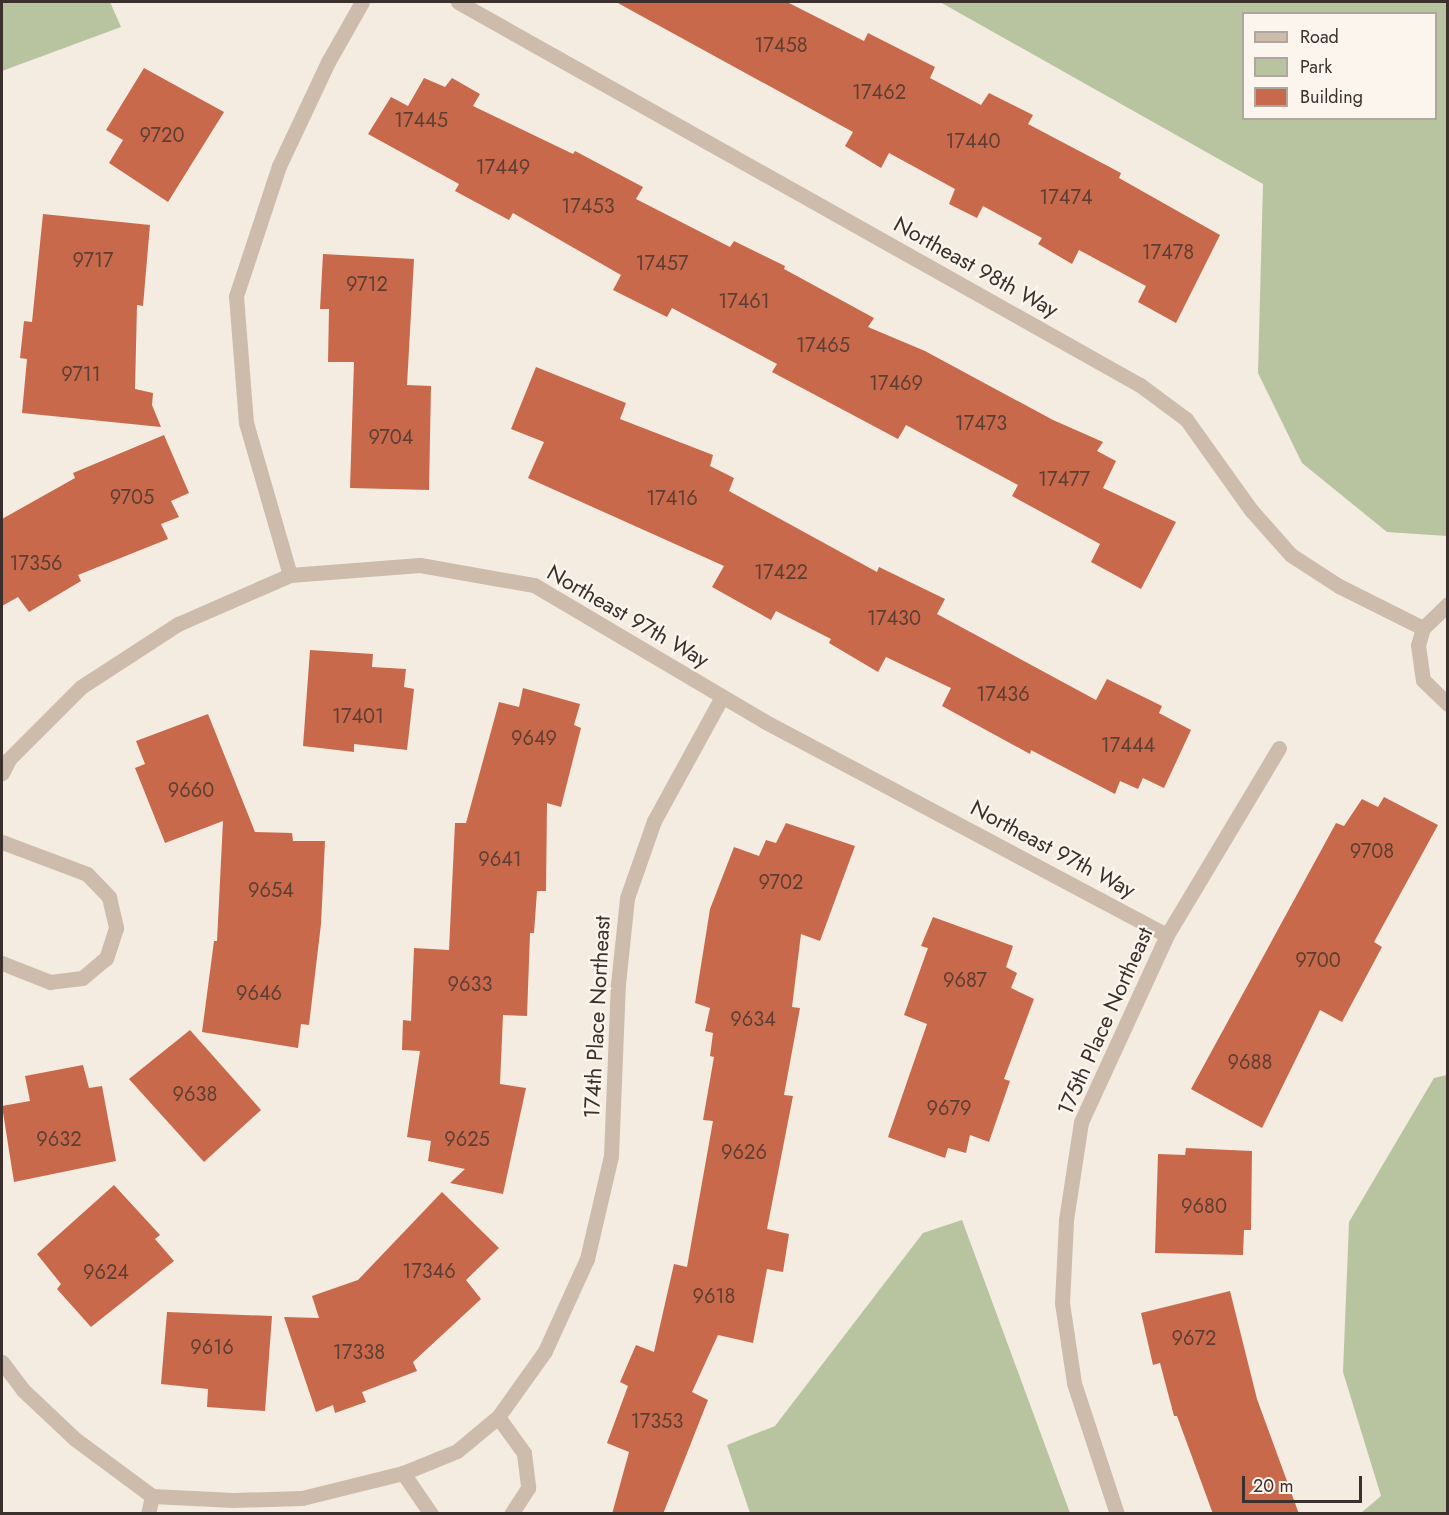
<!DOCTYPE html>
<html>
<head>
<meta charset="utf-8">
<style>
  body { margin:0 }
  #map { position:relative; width:1449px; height:1515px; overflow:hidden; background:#f4ebe1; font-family:Jost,sans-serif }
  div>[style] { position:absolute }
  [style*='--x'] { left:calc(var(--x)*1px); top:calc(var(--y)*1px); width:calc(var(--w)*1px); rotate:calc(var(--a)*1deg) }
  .green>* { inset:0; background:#b8c4a0 }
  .building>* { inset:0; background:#c8694b }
  .minor>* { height:15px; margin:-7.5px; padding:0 7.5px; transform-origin:7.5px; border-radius:7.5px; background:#cdbbac }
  span { translate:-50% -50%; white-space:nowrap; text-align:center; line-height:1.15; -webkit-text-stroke:4.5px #fbf5ee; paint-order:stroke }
  .number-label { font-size:20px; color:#5e3e33 }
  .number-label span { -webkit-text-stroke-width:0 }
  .street-label { font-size:22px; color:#3b302b }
  .frame { position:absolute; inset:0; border:3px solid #3b302b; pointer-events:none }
  .legend { position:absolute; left:1242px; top:12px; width:195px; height:108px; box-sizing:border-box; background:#fbf5ee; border:2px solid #aea6a0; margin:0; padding:8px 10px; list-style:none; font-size:18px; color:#3b302b }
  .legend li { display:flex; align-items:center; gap:12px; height:30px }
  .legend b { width:30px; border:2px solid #aea6a0 }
  .scale { position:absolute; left:1242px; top:1476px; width:120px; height:27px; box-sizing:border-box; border:3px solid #3b302b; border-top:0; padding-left:8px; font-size:18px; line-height:21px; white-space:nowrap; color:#3b302b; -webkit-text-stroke:4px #fbf5ee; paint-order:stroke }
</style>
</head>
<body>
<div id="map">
  <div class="green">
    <i style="clip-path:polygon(2px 2px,110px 2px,121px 27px,2px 71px)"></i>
    <i style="clip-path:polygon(evenodd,940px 2px,1447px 2px,1447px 536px,1387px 532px,1302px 463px,1258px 373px,1263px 184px,940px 2px,1244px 14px,1436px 14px,1436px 118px,1244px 118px,1244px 14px)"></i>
    <i style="clip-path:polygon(1447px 1075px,1447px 1513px,1361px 1513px,1381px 1496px,1343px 1372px,1349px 1222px,1434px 1078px)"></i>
    <i style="clip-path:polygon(962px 1220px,1070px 1513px,750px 1513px,727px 1445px,775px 1426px,923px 1233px)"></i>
  </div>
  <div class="building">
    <i style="clip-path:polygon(616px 2px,787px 2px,864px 41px,868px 33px,935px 67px,930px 78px,981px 105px,989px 93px,1033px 115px,1028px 124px,1121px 173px,1119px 178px,1220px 235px,1176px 323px,1138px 302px,1146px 286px,1079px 250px,1072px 264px,1038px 244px,1042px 238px,983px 206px,977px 218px,949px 204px,955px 189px,889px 153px,881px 168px,845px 146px,853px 132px)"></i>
    <i style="clip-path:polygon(144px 68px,224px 112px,168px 202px,109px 163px,123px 140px,106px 130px)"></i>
    <i style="clip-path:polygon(424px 78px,445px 87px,452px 78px,480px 94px,473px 106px,573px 154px,575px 151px,643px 187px,636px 199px,730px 247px,734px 241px,785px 266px,784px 269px,874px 318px,868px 327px,925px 351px,1053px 420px,1103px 442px,1097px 451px,1116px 461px,1103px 488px,1176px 522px,1141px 589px,1091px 562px,1100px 544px,1012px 496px,1018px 485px,906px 425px,898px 439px,772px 372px,777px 364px,672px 308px,667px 317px,613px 290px,621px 275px,513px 213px,509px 220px,455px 191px,459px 184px,368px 134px,391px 97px,408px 106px)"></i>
    <i style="clip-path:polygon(43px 214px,150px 225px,143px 306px,137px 305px,135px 389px,153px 393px,152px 405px,161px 427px,22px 413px,27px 359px,20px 358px,24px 321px,32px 322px)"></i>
    <i style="clip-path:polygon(323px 254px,414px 259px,407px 385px,431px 386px,429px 490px,350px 488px,354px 362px,328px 362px,329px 309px,320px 309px)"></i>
    <i style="clip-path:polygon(536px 367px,626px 403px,620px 419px,713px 455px,710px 466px,734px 478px,729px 491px,877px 572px,879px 567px,945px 599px,937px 614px,1096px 700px,1107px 679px,1162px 706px,1159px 713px,1191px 730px,1164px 788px,1143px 778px,1138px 789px,1120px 781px,1115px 794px,1031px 750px,1030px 754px,942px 706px,951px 688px,886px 657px,878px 672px,829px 643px,831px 639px,776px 611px,771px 620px,712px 587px,724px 566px,528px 478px,544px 442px,511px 429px)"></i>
    <i style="clip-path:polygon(164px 435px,189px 493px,171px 501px,179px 517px,161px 524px,168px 539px,78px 575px,81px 581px,29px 612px,18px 597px,2px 606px,2px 519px,75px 478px,73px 473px)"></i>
    <i style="clip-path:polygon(310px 650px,373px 654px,372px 667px,406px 669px,404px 687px,414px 689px,407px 750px,354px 744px,354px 752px,303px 746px)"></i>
    <i style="clip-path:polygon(523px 688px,580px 704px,574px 725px,581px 728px,561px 807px,547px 803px,546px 891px,537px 891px,534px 933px,530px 933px,527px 1016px,503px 1015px,500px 1084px,526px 1088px,503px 1194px,450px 1183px,465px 1169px,428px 1161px,431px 1141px,407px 1137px,420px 1051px,402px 1050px,403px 1020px,411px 1021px,414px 948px,449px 950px,455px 823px,466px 823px,499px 702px,519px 707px)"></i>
    <i style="clip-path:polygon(208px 714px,255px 832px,292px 833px,293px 841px,325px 841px,321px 924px,309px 1025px,301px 1024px,298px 1048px,202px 1032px,214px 941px,217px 941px,223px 821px,165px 843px,135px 768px,145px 764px,136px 741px)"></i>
    <i style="clip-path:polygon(1384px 797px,1438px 825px,1374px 942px,1382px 947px,1342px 1022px,1320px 1010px,1262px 1128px,1191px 1089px,1336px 823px,1344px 826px,1362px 799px,1378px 807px)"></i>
    <i style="clip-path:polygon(786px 823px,855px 846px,820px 941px,801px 934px,792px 1007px,800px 1008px,784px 1095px,793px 1096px,767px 1229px,789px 1234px,783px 1272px,767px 1269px,753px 1343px,718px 1335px,692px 1392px,708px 1400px,663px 1514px,612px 1514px,629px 1452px,607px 1443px,628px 1386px,620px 1382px,636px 1345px,654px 1352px,674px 1264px,687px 1267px,713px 1121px,703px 1120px,714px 1057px,710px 1056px,713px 1033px,705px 1031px,710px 1008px,695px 1003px,710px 909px,734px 847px,759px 856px,766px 840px,776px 843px)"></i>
    <i style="clip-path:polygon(933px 917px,1013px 946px,1006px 967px,1017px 973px,1011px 988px,1034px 999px,1004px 1079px,1010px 1081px,989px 1142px,970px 1135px,966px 1153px,948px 1148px,945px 1158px,888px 1137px,927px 1024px,904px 1015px,928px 948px,921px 946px)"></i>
    <i style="clip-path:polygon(190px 1030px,261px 1110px,204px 1162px,129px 1079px)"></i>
    <i style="clip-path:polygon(83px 1065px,89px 1088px,102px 1086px,116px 1161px,14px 1182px,2px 1106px,30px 1101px,25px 1076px)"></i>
    <i style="clip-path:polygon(1186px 1148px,1252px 1151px,1251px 1230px,1244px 1230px,1243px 1255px,1155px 1253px,1158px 1154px,1185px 1155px)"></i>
    <i style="clip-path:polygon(114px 1185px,160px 1235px,155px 1239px,174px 1261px,91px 1327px,57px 1289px,61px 1284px,37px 1254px)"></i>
    <i style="clip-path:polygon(442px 1192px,499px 1248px,466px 1280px,481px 1299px,413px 1362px,417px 1371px,362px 1392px,366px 1402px,335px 1413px,333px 1405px,316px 1412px,284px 1317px,319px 1318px,312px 1296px,358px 1280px)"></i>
    <i style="clip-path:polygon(1230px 1291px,1257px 1399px,1299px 1514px,1213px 1514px,1177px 1416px,1174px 1416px,1160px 1363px,1153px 1365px,1141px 1313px)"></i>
    <i style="clip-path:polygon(167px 1312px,272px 1316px,265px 1411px,207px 1407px,208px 1389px,161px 1384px)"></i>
  </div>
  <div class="minor">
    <i style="--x:458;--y:2;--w:782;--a:29.32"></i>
    <i style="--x:1140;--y:385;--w:57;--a:36.5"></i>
    <i style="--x:1186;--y:419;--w:112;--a:54.5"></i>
    <i style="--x:1251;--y:510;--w:60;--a:48.4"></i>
    <i style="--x:1291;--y:555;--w:57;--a:32.9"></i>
    <i style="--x:1339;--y:586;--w:94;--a:26.6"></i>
    <i style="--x:290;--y:575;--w:158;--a:-106.1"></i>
    <i style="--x:246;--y:423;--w:127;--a:-94.5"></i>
    <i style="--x:236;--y:296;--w:137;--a:-71.7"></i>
    <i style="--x:279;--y:166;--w:115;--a:-64.8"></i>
    <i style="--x:328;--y:62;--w:69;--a:-60.5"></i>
    <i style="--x:1448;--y:604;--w:35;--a:136"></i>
    <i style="--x:1423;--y:628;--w:18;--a:106"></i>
    <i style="--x:1418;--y:645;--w:35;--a:82"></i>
    <i style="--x:1423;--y:680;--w:35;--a:44"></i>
    <i style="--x:2;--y:773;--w:16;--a:-63"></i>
    <i style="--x:9;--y:759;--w:102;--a:-45"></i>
    <i style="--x:81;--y:687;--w:116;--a:-33"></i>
    <i style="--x:178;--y:624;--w:122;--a:-23.6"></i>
    <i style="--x:290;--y:575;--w:130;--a:-4.4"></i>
    <i style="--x:420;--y:565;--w:116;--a:10"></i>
    <i style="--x:534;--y:585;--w:267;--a:30.6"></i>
    <i style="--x:764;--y:721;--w:456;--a:28"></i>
    <i style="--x:2;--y:842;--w:91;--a:20.6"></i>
    <i style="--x:87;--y:874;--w:32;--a:46"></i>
    <i style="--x:109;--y:897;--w:32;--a:77"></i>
    <i style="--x:116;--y:928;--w:32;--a:108"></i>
    <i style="--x:106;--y:958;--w:31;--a:140"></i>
    <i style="--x:82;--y:978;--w:32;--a:173"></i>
    <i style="--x:50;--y:982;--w:52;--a:-158.4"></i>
    <i style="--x:2;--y:1362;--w:35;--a:53"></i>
    <i style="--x:23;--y:1390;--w:71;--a:43.3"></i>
    <i style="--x:75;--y:1439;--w:96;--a:36.5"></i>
    <i style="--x:498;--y:1417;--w:44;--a:54.2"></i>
    <i style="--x:524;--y:1453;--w:35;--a:83"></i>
    <i style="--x:528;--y:1488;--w:31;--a:123"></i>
    <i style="--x:403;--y:1473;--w:50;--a:55.7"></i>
    <i style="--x:152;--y:1496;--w:81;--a:2.8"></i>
    <i style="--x:233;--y:1500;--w:69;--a:-1.7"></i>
    <i style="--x:302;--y:1498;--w:104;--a:-13.9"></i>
    <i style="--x:403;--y:1473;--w:58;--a:-22.2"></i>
    <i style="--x:457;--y:1451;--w:53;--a:-39.7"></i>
    <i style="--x:498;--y:1417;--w:81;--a:-54.5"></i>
    <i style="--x:545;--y:1351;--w:101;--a:-65.5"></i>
    <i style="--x:587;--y:1259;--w:106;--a:-76.9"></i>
    <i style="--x:611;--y:1156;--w:172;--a:-87.7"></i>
    <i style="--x:618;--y:984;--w:86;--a:-84"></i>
    <i style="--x:627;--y:898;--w:82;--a:-70.7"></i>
    <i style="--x:654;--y:821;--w:141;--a:-61.3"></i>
    <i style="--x:148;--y:1514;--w:18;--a:-77"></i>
    <i style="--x:1117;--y:1514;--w:138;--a:-108.2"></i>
    <i style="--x:1074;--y:1383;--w:81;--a:-98.5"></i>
    <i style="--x:1062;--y:1303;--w:83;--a:-87.2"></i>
    <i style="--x:1066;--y:1220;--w:99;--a:-81.3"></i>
    <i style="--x:1081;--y:1122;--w:206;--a:-65.3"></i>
    <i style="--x:1167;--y:935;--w:218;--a:-59.1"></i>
  </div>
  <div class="number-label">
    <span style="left:781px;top:45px">17458</span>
    <span style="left:879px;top:92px">17462</span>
    <span style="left:421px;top:120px">17445</span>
    <span style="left:162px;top:135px">9720</span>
    <span style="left:973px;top:141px">17440</span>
    <span style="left:503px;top:167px">17449</span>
    <span style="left:1066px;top:197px">17474</span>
    <span style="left:588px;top:206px">17453</span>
    <span style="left:1168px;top:252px">17478</span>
    <span style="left:93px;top:260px">9717</span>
    <span style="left:662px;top:263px">17457</span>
    <span style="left:367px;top:284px">9712</span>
    <span style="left:744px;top:301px">17461</span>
    <span style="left:823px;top:345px">17465</span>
    <span style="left:81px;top:374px">9711</span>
    <span style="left:896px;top:383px">17469</span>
    <span style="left:981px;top:423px">17473</span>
    <span style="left:391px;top:437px">9704</span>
    <span style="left:1064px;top:479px">17477</span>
    <span style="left:132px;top:497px">9705</span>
    <span style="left:672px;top:498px">17416</span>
    <span style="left:36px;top:563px">17356</span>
    <span style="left:781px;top:572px">17422</span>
    <span style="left:894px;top:618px">17430</span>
    <span style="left:1003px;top:694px">17436</span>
    <span style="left:358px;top:716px">17401</span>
    <span style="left:534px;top:738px">9649</span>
    <span style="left:1128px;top:745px">17444</span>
    <span style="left:191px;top:790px">9660</span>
    <span style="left:1372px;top:851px">9708</span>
    <span style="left:500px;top:859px">9641</span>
    <span style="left:781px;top:882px">9702</span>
    <span style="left:271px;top:890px">9654</span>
    <span style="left:1318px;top:960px">9700</span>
    <span style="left:965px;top:980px">9687</span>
    <span style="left:470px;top:984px">9633</span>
    <span style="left:259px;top:993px">9646</span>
    <span style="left:753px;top:1019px">9634</span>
    <span style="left:1250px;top:1062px">9688</span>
    <span style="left:195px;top:1094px">9638</span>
    <span style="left:949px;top:1108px">9679</span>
    <span style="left:59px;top:1139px">9632</span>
    <span style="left:467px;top:1139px">9625</span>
    <span style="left:744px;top:1152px">9626</span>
    <span style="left:1204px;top:1206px">9680</span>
    <span style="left:429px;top:1271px">17346</span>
    <span style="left:106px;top:1272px">9624</span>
    <span style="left:714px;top:1296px">9618</span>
    <span style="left:1194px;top:1338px">9672</span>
    <span style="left:212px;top:1347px">9616</span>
    <span style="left:359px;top:1352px">17338</span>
    <span style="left:657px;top:1421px">17353</span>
  </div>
  <div class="street-label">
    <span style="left:976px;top:267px;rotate:29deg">Northeast 98th Way</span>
    <span style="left:628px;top:616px;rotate:30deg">Northeast 97th Way</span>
    <span style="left:1053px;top:849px;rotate:28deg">Northeast 97th Way</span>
    <span style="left:597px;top:1017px;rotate:-87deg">174th Place Northeast</span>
    <span style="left:1105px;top:1021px;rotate:-66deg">175th Place Northeast</span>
  </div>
  <div class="frame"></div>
  <ul class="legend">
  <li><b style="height:8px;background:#cdbbac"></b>Road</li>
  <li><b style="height:16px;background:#b8c4a0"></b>Park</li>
  <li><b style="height:16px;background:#c8694b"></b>Building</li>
  </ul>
  <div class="scale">20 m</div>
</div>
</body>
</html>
